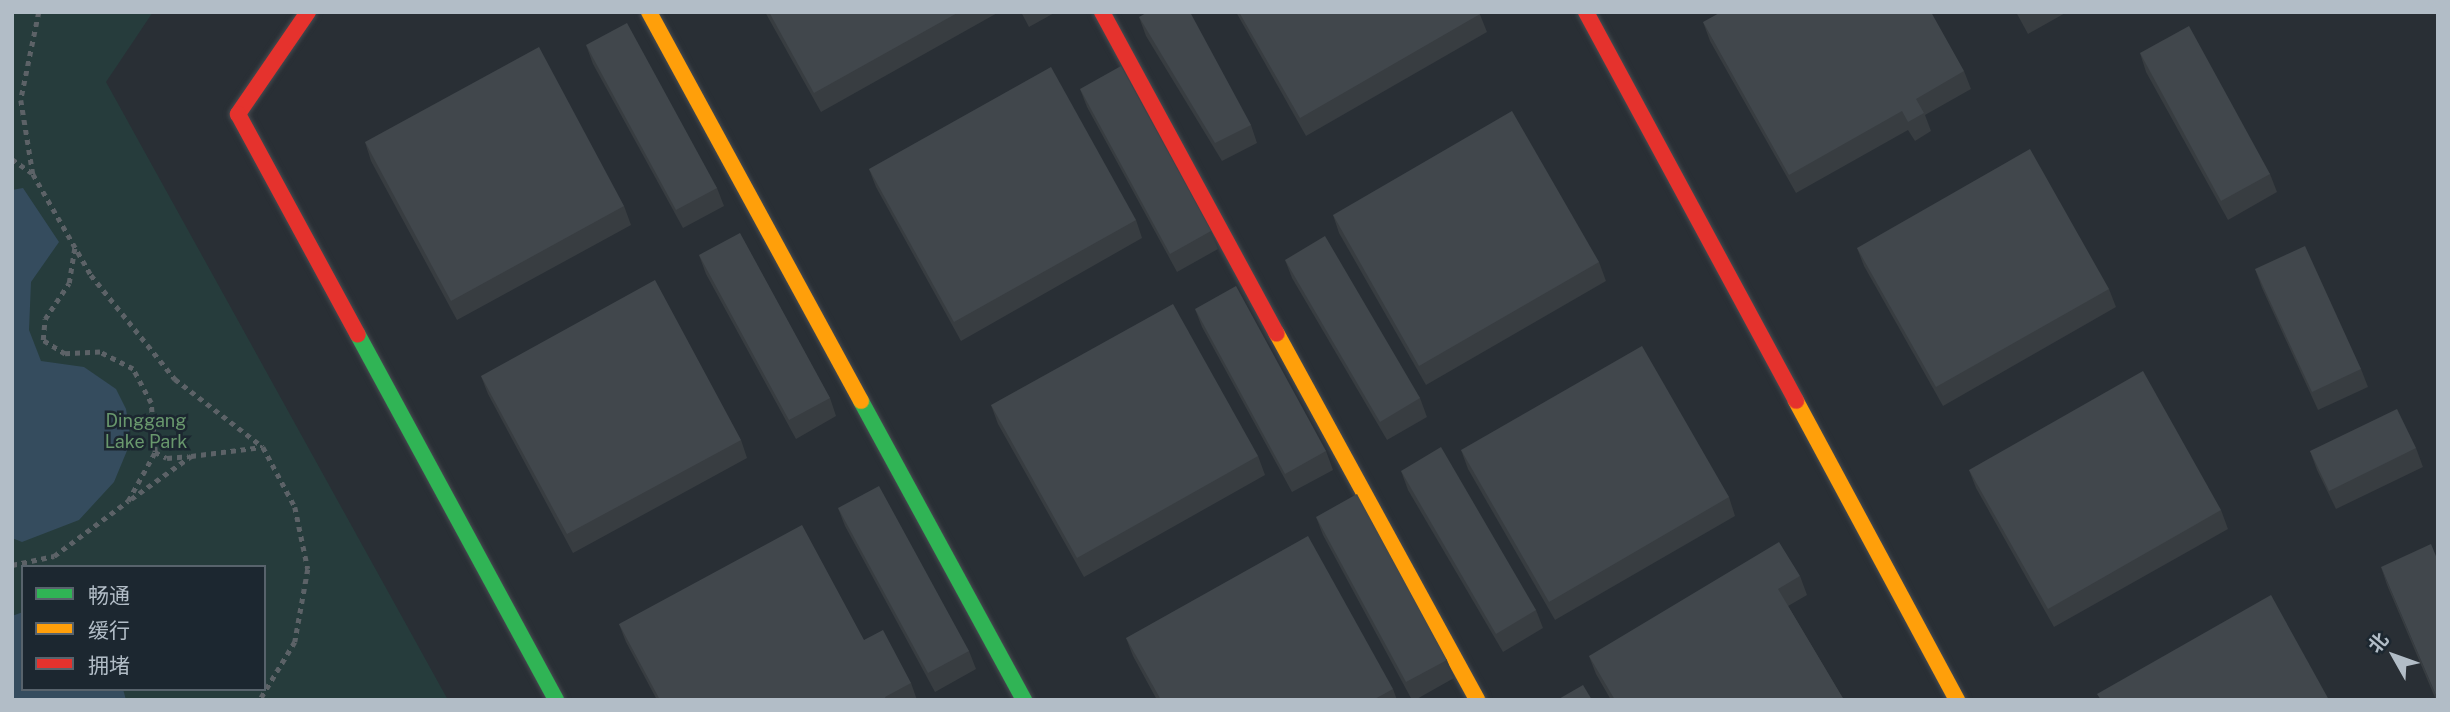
<!DOCTYPE html>
<html>
<head>
<meta charset="utf-8">
<style>
  body { margin:0 }
  #map { position:relative; width:2450px; height:712px; overflow:hidden; background:#292f35; font-family:"Public Sans","Noto Sans SC",sans-serif }
  div>[style] { position:absolute }
  [style*='--x'] { left:calc(var(--x)*1px); top:calc(var(--y)*1px); width:calc(var(--w)*1px); rotate:calc(var(--a)*1deg) }
  .green>* { inset:0; background:#263c3c }
  .water>* { inset:0; background:#354c5e }
  .path>* { height:4.5px; margin-top:-2.25px; transform-origin:0; background:repeating-linear-gradient(90deg,#5c6267 0 5px,transparent 0 10px) }
  .roads { filter:drop-shadow(0 0 2px #474b50) drop-shadow(0 0 2px #474b50) }
  .fast>* { height:16px; margin:-8px; padding:0 8px; transform-origin:8px; border-radius:8px; background:#30b455 }
  .slow>* { height:16px; margin:-8px; padding:0 8px; transform-origin:8px; border-radius:8px; background:#ff9f0a }
  .jam>* { height:16px; margin:-8px; padding:0 8px; transform-origin:8px; border-radius:8px; background:#e5322d }
  .wall>* { inset:0; background:#383d41 }
  .building>* { inset:0; background:#41474c }
  span { translate:-50% -50%; white-space:nowrap; text-align:center; line-height:1.15; -webkit-text-stroke:5px #1c2730; paint-order:stroke }
  .park-label { font-size:18px; color:#69986d }
  .frame { position:absolute; inset:0; border:14px solid #b2bdc7; pointer-events:none }
  .legend { position:absolute; left:21px; top:565px; width:245px; height:126px; box-sizing:border-box; background:#1c2730; border:2px solid #58636c; margin:0; padding:9px 12px; list-style:none; font-size:21px; color:#b2bdc7 }
  .legend li { display:flex; align-items:center; gap:14px; height:35px }
  .legend b { width:35px; border:2px solid #58636c }
  .north { position:absolute; left:2359px; top:621px; width:70px; height:70px; -webkit-text-stroke:5px #1c2730; paint-order:stroke; rotate:310deg; font-size:19px; font-weight:700; line-height:28px; text-align:center; color:#b2bdc7 }
  .north::after { content:''; display:block; margin:auto; width:24px; height:32px; background:#b2bdc7; clip-path:polygon(50% 0,100% 100%,50% 72%,0 100%) }
</style>
</head>
<body>
<div id="map">
  <div class="green">
    <i style="clip-path:polygon(evenodd,12px 12px,153px 12px,106px 82px,448px 700px,12px 700px,12px 12px,23px 567px,264px 567px,264px 689px,23px 689px,23px 567px)"></i>
  </div>
  <div class="water">
    <i style="clip-path:polygon(23px 188px,59px 242px,31px 282px,29px 330px,41px 361px,84px 367px,116px 389px,126px 409px,131px 441px,114px 482px,79px 520px,22px 542px,12px 538px,12px 190px)"></i>
    <i style="clip-path:polygon(23px 612px,23px 689px,123px 689px,126px 700px,12px 700px,12px 616px)"></i>
  </div>
  <div class="path">
    <i style="--x:39;--y:12;--w:90;--a:101.6"></i>
    <i style="--x:21;--y:100;--w:75;--a:80.8"></i>
    <i style="--x:33;--y:174;--w:116;--a:60.1"></i>
    <i style="--x:91;--y:275;--w:134;--a:51.1"></i>
    <i style="--x:175;--y:379;--w:111;--a:37.7"></i>
    <i style="--x:263;--y:447;--w:68;--a:61.9"></i>
    <i style="--x:295;--y:507;--w:63;--a:78.2"></i>
    <i style="--x:308;--y:569;--w:74;--a:100.1"></i>
    <i style="--x:295;--y:642;--w:68;--a:121.1"></i>
    <i style="--x:12;--y:159;--w:24;--a:35"></i>
    <i style="--x:155;--y:452;--w:13;--a:27"></i>
    <i style="--x:167;--y:458;--w:21;--a:-5"></i>
    <i style="--x:131;--y:499;--w:74;--a:-35.6"></i>
    <i style="--x:191;--y:456;--w:72;--a:-7.2"></i>
    <i style="--x:12;--y:565;--w:43;--a:-12.1"></i>
    <i style="--x:54;--y:556;--w:92;--a:-36.6"></i>
    <i style="--x:128;--y:501;--w:56;--a:-61.1"></i>
    <i style="--x:155;--y:452;--w:49;--a:-94.7"></i>
    <i style="--x:151;--y:403;--w:38;--a:-118"></i>
    <i style="--x:133;--y:369;--w:37;--a:-153"></i>
    <i style="--x:100;--y:352;--w:35;--a:177"></i>
    <i style="--x:65;--y:354;--w:26;--a:-148"></i>
    <i style="--x:43;--y:340;--w:21;--a:-85"></i>
    <i style="--x:45;--y:319;--w:43;--a:-56.3"></i>
    <i style="--x:69;--y:283;--w:37;--a:-81"></i>
  </div>
  <div class="roads">
    <div class="fast">
      <i style="--x:358;--y:335;--w:415;--a:61.5"></i>
      <i style="--x:861;--y:401;--w:341;--a:61.4"></i>
    </div>
    <div class="slow">
      <i style="--x:649;--y:12;--w:443;--a:61.4"></i>
      <i style="--x:1277;--y:334;--w:417;--a:61.3"></i>
      <i style="--x:1796;--y:401;--w:340;--a:61.7"></i>
    </div>
    <div class="jam">
      <i style="--x:308;--y:12;--w:124;--a:124.5"></i>
      <i style="--x:238;--y:114;--w:251;--a:61.5"></i>
      <i style="--x:1102;--y:12;--w:366;--a:61.5"></i>
      <i style="--x:1586;--y:12;--w:442;--a:61.6"></i>
    </div>
  </div>
  <div class="wall">
    <i style="clip-path:polygon(765px 12px,999px 12px,821px 112px)"></i>
    <i style="clip-path:polygon(1021px 12px,1056px 12px,1029px 27px)"></i>
    <i style="clip-path:polygon(1236px 12px,1479px 12px,1487px 32px,1306px 136px)"></i>
    <i style="clip-path:polygon(2016px 12px,2067px 12px,2028px 34px)"></i>
    <i style="clip-path:polygon(1139px 17px,1251px 125px,1257px 143px,1222px 161px,1146px 36px)"></i>
    <i style="clip-path:polygon(1703px 22px,1964px 71px,1971px 89px,1925px 115px,1931px 131px,1915px 141px,1908px 130px,1796px 193px,1710px 41px)"></i>
    <i style="clip-path:polygon(586px 45px,717px 188px,724px 206px,683px 228px,593px 64px)"></i>
    <i style="clip-path:polygon(2140px 53px,2270px 174px,2277px 192px,2228px 220px,2146px 72px)"></i>
    <i style="clip-path:polygon(1080px 89px,1211px 231px,1218px 249px,1177px 272px,1087px 107px)"></i>
    <i style="clip-path:polygon(365px 142px,624px 206px,631px 225px,457px 320px,371px 161px)"></i>
    <i style="clip-path:polygon(869px 169px,1136px 220px,1142px 238px,961px 341px,876px 187px)"></i>
    <i style="clip-path:polygon(1333px 215px,1599px 262px,1606px 281px,1426px 385px,1339px 233px)"></i>
    <i style="clip-path:polygon(1857px 248px,2109px 289px,2116px 307px,1943px 406px,1864px 266px)"></i>
    <i style="clip-path:polygon(699px 255px,830px 398px,836px 416px,796px 439px,706px 274px)"></i>
    <i style="clip-path:polygon(1285px 260px,1420px 398px,1427px 417px,1387px 440px,1292px 278px)"></i>
    <i style="clip-path:polygon(2255px 269px,2361px 369px,2368px 387px,2318px 410px,2262px 288px)"></i>
    <i style="clip-path:polygon(1195px 309px,1326px 451px,1333px 470px,1292px 492px,1202px 327px)"></i>
    <i style="clip-path:polygon(481px 376px,741px 440px,747px 458px,573px 553px,488px 394px)"></i>
    <i style="clip-path:polygon(991px 405px,1258px 456px,1265px 475px,1084px 577px,998px 424px)"></i>
    <i style="clip-path:polygon(2416px 448px,2423px 467px,2336px 509px,2317px 470px,2310px 451px)"></i>
    <i style="clip-path:polygon(1461px 450px,1729px 497px,1735px 516px,1555px 620px,1468px 469px)"></i>
    <i style="clip-path:polygon(1969px 470px,2221px 510px,2228px 529px,2054px 627px,1976px 488px)"></i>
    <i style="clip-path:polygon(1401px 471px,1536px 610px,1543px 628px,1503px 652px,1408px 490px)"></i>
    <i style="clip-path:polygon(838px 508px,969px 651px,976px 669px,935px 692px,845px 526px)"></i>
    <i style="clip-path:polygon(1316px 517px,1447px 660px,1454px 678px,1415px 700px,1412px 700px,1323px 535px)"></i>
    <i style="clip-path:polygon(2381px 567px,2438px 700px,2436px 700px,2387px 585px)"></i>
    <i style="clip-path:polygon(1800px 576px,1807px 595px,1788px 606px,1844px 700px,1611px 700px,1596px 674px,1589px 656px)"></i>
    <i style="clip-path:polygon(619px 624px,864px 640px,911px 683px,917px 700px,657px 700px,626px 642px)"></i>
    <i style="clip-path:polygon(1126px 638px,1393px 689px,1397px 700px,1157px 700px,1133px 656px)"></i>
  </div>
  <div class="building">
    <i style="clip-path:polygon(769px 12px,959px 12px,814px 93px)"></i>
    <i style="clip-path:polygon(1148px 12px,1190px 12px,1251px 125px,1215px 143px,1139px 17px)"></i>
    <i style="clip-path:polygon(1239px 12px,1479px 12px,1480px 14px,1300px 118px)"></i>
    <i style="clip-path:polygon(1721px 12px,1931px 12px,1964px 71px,1916px 99px,1924px 113px,1908px 122px,1902px 111px,1789px 175px,1703px 22px)"></i>
    <i style="clip-path:polygon(627px 23px,717px 188px,676px 210px,586px 45px)"></i>
    <i style="clip-path:polygon(2189px 26px,2270px 174px,2221px 201px,2140px 53px)"></i>
    <i style="clip-path:polygon(539px 47px,624px 206px,451px 301px,365px 142px)"></i>
    <i style="clip-path:polygon(1121px 66px,1211px 231px,1170px 254px,1080px 89px)"></i>
    <i style="clip-path:polygon(1051px 67px,1136px 220px,954px 322px,869px 169px)"></i>
    <i style="clip-path:polygon(1512px 111px,1599px 262px,1419px 366px,1333px 215px)"></i>
    <i style="clip-path:polygon(2030px 149px,2109px 289px,1936px 387px,1857px 248px)"></i>
    <i style="clip-path:polygon(740px 233px,830px 398px,789px 420px,699px 255px)"></i>
    <i style="clip-path:polygon(1325px 236px,1420px 398px,1380px 422px,1285px 260px)"></i>
    <i style="clip-path:polygon(2305px 246px,2361px 369px,2312px 392px,2255px 269px)"></i>
    <i style="clip-path:polygon(655px 280px,741px 440px,567px 534px,481px 376px)"></i>
    <i style="clip-path:polygon(1236px 286px,1326px 451px,1285px 474px,1195px 309px)"></i>
    <i style="clip-path:polygon(1173px 304px,1258px 456px,1077px 558px,991px 405px)"></i>
    <i style="clip-path:polygon(1642px 346px,1729px 497px,1549px 602px,1461px 450px)"></i>
    <i style="clip-path:polygon(2143px 371px,2221px 510px,2048px 609px,1969px 470px)"></i>
    <i style="clip-path:polygon(2397px 409px,2416px 448px,2329px 491px,2310px 451px)"></i>
    <i style="clip-path:polygon(1441px 447px,1536px 610px,1496px 634px,1401px 471px)"></i>
    <i style="clip-path:polygon(879px 486px,969px 651px,928px 673px,838px 508px)"></i>
    <i style="clip-path:polygon(1357px 494px,1447px 660px,1406px 682px,1316px 517px)"></i>
    <i style="clip-path:polygon(802px 525px,864px 640px,883px 630px,911px 683px,885px 697px,886px 700px,660px 700px,619px 624px)"></i>
    <i style="clip-path:polygon(1308px 536px,1393px 689px,1373px 700px,1161px 700px,1126px 638px)"></i>
    <i style="clip-path:polygon(1779px 542px,1800px 576px,1778px 589px,1844px 700px,1615px 700px,1589px 656px)"></i>
    <i style="clip-path:polygon(2431px 544px,2438px 561px,2438px 700px,2381px 567px)"></i>
    <i style="clip-path:polygon(2271px 595px,2329px 700px,2101px 700px,2097px 694px)"></i>
    <i style="clip-path:polygon(1583px 685px,1592px 700px,1557px 700px)"></i>
  </div>
  <div class="park-label">
    <span style="left:146px;top:432px">Dinggang<br>Lake Park</span>
  </div>
  <div class="frame"></div>
  <ul class="legend">
  <li><b style="height:9px;background:#30b455"></b>畅通</li>
  <li><b style="height:9px;background:#ff9f0a"></b>缓行</li>
  <li><b style="height:9px;background:#e5322d"></b>拥堵</li>
  </ul>
  <div class="north">北</div>
</div>
</body>
</html>
